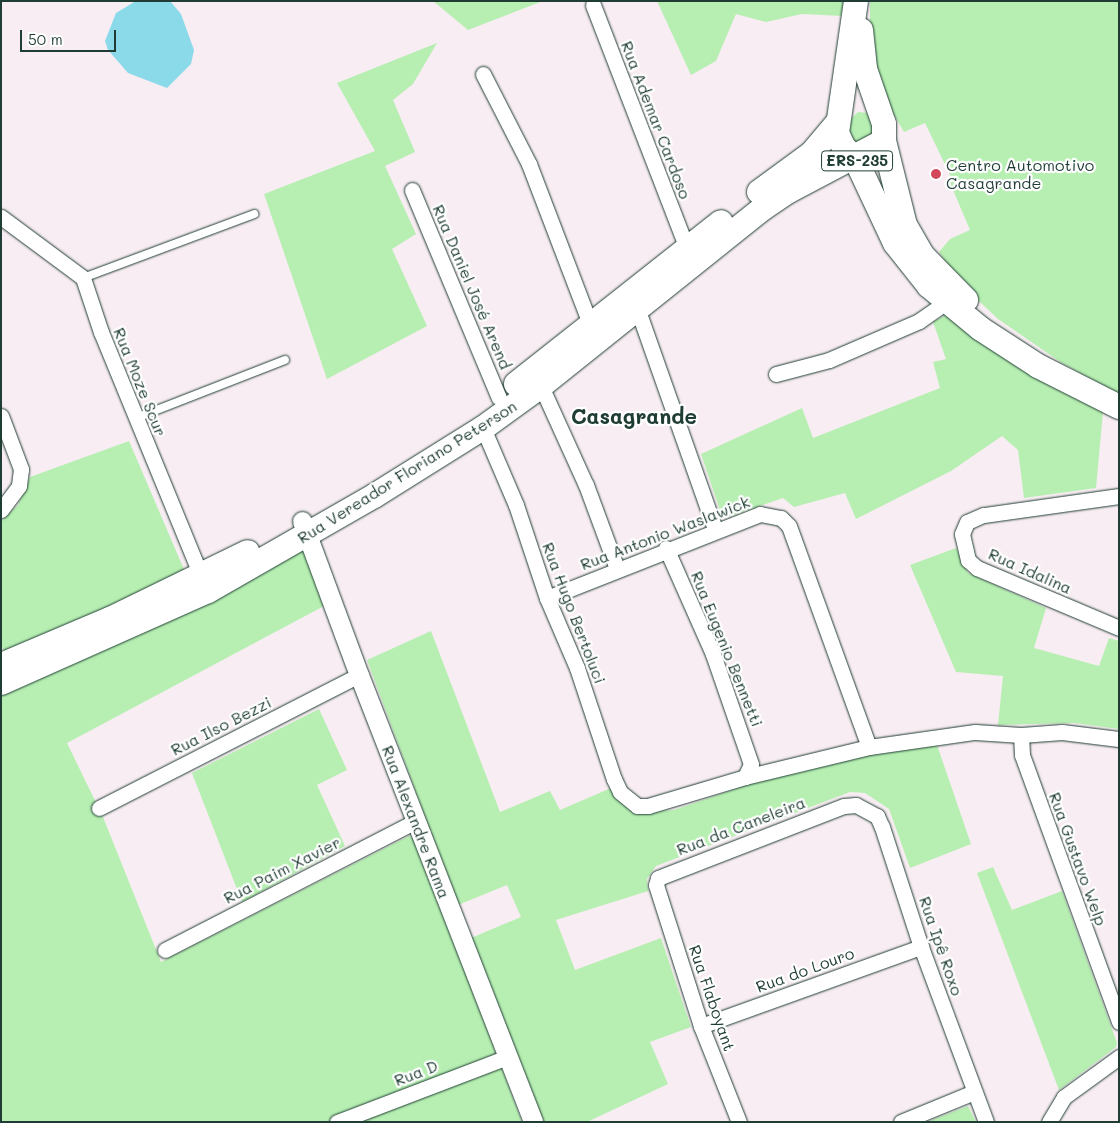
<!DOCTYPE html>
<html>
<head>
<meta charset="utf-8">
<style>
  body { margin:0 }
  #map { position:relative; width:1120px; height:1123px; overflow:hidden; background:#f8edf2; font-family:Mali,sans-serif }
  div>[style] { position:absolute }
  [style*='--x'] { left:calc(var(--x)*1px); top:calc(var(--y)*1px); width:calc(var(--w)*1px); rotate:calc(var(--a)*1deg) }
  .green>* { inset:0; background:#b7efb2 }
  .water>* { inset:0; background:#8bdaea }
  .roads { filter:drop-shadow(0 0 1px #1f3d34) drop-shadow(0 0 1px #1f3d34) }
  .service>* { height:8px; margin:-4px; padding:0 4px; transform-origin:4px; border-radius:4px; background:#fff }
  .minor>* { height:15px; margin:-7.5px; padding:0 7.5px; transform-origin:7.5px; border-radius:7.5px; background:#fff }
  .tertiary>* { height:19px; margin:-9.5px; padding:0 9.5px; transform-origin:9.5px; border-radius:9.5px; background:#fff }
  .primary>* { height:24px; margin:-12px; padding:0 12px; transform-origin:12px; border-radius:12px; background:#fff }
  .dots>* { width:14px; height:14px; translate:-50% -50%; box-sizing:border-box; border:2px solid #fff; border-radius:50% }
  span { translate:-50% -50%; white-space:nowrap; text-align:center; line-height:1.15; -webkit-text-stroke:4.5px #fff; paint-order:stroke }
  .shield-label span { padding:1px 4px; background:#fff; border:1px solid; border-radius:4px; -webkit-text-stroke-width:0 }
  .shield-label { font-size:15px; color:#1f3d34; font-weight:700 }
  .street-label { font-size:16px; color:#1f3d34 }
  .poi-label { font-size:16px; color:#1f3d34 }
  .left { translate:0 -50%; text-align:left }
  .district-label { font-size:21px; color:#1f3d34; font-weight:700 }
  .frame { position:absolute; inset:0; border:2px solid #1f3d34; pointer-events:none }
  .scale { position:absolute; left:20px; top:30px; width:96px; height:22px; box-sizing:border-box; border:2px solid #1f3d34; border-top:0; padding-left:6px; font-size:15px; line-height:18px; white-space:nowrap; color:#1f3d34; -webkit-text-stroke:4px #fff; paint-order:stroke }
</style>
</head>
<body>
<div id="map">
  <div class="green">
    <i style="clip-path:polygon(433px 1px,543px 1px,468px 30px)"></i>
    <i style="clip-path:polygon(657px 1px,846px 1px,843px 16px,802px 14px,766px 22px,736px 14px,716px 61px,691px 75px)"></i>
    <i style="clip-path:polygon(870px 1px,1119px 1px,1119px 394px,1062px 363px,998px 319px,963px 286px,939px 252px,950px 239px,970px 230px,950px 183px,953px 181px,925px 123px,904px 132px,885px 99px,870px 48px)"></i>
    <i style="clip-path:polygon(437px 43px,413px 84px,393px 100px,415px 152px,385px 166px,416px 234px,392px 249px,427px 326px,327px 379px,264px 194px,375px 151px,337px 83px)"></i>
    <i style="clip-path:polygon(858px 112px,869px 113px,879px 131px,853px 144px,846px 123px)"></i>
    <i style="clip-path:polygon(951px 312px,1103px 412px,1096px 488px,1024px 498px,1018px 450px,1002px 436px,951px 471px,856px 519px,845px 493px,794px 507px,783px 498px,731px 516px,721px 513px,701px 454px,802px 408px,813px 438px,940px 388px,933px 362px,946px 359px,933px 322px)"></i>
    <i style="clip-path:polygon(129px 441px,186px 574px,5px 653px,1px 645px,1px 521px,18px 505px,30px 477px)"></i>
    <i style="clip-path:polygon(956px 548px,968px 573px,1046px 608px,1034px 648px,1099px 666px,1109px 638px,1119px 641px,1119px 729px,1074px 723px,998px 725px,1003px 676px,956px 672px,910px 565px)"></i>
    <i style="clip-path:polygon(302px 550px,307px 553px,326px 605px,67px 743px,103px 817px,161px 962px,409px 836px,415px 839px,522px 1122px,1px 1122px,1px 693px)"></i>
    <i style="clip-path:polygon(431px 631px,500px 812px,550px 791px,560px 810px,611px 788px,624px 806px,637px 812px,674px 810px,756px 782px,868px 755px,937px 745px,971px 844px,910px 868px,889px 809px,865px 793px,850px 792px,656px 866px,647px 879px,648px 891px,556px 920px,575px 970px,661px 938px,691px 1027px,650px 1042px,668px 1084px,587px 1122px,542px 1122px,471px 938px,521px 917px,507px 885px,458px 905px,367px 660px)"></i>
    <i style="clip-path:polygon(319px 709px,347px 770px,317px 785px,345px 846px,242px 902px,192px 773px)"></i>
    <i style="clip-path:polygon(993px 867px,1012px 910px,1062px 891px,1117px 1043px,1116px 1047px,1059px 1090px,977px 873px)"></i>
    <i style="clip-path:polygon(968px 1106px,976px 1122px,927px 1122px)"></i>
  </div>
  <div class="water">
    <i style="clip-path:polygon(136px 1px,170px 1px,181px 14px,194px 50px,191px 64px,167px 88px,128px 73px,108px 50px,105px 41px,116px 13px)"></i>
  </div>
  <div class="roads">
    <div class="service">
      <i style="--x:83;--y:278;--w:183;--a:-20.5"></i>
      <i style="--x:136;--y:418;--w:160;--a:-21.3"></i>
    </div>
    <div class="minor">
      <i style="--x:593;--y:5;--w:261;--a:68.9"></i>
      <i style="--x:483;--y:74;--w:101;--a:62.9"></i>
      <i style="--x:529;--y:164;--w:173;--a:69.1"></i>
      <i style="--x:412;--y:190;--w:225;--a:67.3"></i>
      <i style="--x:1;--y:217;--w:102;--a:36.6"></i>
      <i style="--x:83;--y:278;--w:57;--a:71.6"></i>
      <i style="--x:101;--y:332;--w:271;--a:67.7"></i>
      <i style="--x:635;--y:302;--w:241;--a:70.6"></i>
      <i style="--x:776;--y:374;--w:55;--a:-14.8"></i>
      <i style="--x:829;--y:360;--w:98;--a:-23.4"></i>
      <i style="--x:919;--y:321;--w:33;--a:-35"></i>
      <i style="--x:946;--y:302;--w:10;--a:-66"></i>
      <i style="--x:541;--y:386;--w:109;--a:65.6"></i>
      <i style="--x:586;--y:485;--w:90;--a:69.7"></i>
      <i style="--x:1;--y:416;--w:57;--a:69.3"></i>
      <i style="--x:21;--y:469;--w:17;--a:97"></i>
      <i style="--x:19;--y:486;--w:30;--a:127"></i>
      <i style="--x:483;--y:428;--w:84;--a:66.8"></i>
      <i style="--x:516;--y:505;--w:98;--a:71.6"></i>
      <i style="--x:547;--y:598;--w:76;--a:66.8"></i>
      <i style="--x:577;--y:668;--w:117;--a:71.6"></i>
      <i style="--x:614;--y:779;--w:14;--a:65"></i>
      <i style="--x:620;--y:792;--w:22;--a:39"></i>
      <i style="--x:637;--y:806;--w:11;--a:0"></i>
      <i style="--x:648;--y:806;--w:101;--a:-16.6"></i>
      <i style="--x:745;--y:777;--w:14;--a:-65"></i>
      <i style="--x:751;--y:764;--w:116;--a:-109.1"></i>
      <i style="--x:713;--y:654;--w:116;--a:-113.9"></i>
      <i style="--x:1119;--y:496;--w:137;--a:172"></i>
      <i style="--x:983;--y:515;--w:17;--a:156"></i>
      <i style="--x:967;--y:522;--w:13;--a:113"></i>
      <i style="--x:962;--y:534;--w:27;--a:77"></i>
      <i style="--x:968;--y:560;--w:12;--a:42"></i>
      <i style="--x:977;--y:568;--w:154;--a:22.9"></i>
      <i style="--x:547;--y:598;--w:229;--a:-21.5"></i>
      <i style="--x:760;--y:514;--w:21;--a:11"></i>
      <i style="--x:781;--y:518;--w:11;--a:45"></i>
      <i style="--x:789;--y:526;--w:235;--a:70.1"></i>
      <i style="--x:1021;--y:735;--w:20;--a:87"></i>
      <i style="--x:1022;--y:755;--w:284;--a:70"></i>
      <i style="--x:745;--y:777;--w:128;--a:-13.6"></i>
      <i style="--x:869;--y:747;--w:107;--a:-8.1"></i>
      <i style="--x:975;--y:732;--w:46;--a:3.7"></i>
      <i style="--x:1021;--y:735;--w:41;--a:-4.2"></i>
      <i style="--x:1062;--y:732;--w:57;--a:7"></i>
      <i style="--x:99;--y:808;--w:292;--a:-27.1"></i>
      <i style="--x:165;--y:950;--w:282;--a:-27.2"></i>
      <i style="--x:701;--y:1026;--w:234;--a:-19.8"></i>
      <i style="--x:337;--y:1122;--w:182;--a:-20.9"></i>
      <i style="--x:739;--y:1122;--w:103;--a:-111.6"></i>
      <i style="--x:701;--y:1026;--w:148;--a:-107.7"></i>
      <i style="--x:656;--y:885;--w:7;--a:-74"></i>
      <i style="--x:658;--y:878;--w:199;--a:-21.2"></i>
      <i style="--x:844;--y:806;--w:12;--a:-5"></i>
      <i style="--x:856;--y:805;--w:24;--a:28"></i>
      <i style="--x:877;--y:816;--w:12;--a:66"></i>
      <i style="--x:882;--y:827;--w:126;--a:72"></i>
      <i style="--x:921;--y:947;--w:187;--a:69.6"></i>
      <i style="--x:901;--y:1122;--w:79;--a:-22.3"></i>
      <i style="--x:1049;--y:1122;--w:29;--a:-59"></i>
      <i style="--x:1064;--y:1097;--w:68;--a:-36"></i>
    </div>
    <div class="tertiary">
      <i style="--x:302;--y:521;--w:164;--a:69.7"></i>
      <i style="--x:359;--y:675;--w:480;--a:68.7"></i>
    </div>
    <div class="primary">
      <i style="--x:856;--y:1;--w:133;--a:98.2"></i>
      <i style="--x:837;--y:133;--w:17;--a:65"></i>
      <i style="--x:844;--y:148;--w:13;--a:39"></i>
      <i style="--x:854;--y:156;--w:96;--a:64.8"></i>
      <i style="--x:895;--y:243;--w:55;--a:51.7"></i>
      <i style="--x:929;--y:286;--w:67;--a:39.6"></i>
      <i style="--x:981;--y:329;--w:68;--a:33"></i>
      <i style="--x:1038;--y:366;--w:91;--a:26.8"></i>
      <i style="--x:861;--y:30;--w:39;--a:84"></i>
      <i style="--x:865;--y:69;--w:58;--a:70.9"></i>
      <i style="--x:884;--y:124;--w:17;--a:90"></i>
      <i style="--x:884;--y:141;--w:87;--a:76"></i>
      <i style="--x:905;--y:225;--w:34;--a:60"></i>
      <i style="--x:922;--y:255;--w:63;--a:45.6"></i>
      <i style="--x:759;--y:192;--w:66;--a:-36.3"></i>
      <i style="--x:812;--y:153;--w:38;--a:-50"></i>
      <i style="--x:516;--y:384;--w:261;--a:-38.3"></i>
      <i style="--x:1;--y:665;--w:118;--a:-22.9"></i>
      <i style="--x:110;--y:619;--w:153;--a:-25.9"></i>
      <i style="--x:1;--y:683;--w:227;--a:-24"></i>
      <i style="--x:208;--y:591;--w:191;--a:-29.8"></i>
      <i style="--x:374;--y:496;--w:128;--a:-32"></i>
      <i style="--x:483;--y:428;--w:72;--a:-35.9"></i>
      <i style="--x:541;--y:386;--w:283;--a:-38.7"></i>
      <i style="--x:762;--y:209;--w:32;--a:-34"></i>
      <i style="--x:789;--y:191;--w:107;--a:-27.8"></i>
    </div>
  </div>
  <div class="dots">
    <i style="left:936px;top:174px;background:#d1495b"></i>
  </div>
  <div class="shield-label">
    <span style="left:857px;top:161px">ERS-235</span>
  </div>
  <div class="street-label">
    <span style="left:656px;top:120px;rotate:69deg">Rua Ademar Cardoso</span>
    <span style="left:472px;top:287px;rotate:67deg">Rua Daniel José Arend</span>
    <span style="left:140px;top:382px;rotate:68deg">Rua Moze Scur</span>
    <span style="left:407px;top:472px;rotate:-32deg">Rua Vereador Floriano Peterson</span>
    <span style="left:665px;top:533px;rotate:-21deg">Rua Antonio Waslawick</span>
    <span style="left:1030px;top:571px;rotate:24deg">Rua Idalina</span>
    <span style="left:574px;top:613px;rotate:69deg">Rua Hugo Bertoluci</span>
    <span style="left:727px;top:649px;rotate:68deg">Rua Eugenio Bennetti</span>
    <span style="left:221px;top:726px;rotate:-27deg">Rua Ilso Bezzi</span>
    <span style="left:416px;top:822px;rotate:69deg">Rua Alexandre Rama</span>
    <span style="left:741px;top:826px;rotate:-21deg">Rua da Caneleira</span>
    <span style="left:1078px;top:859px;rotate:70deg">Rua Gustavo Welp</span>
    <span style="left:282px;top:870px;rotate:-27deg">Rua Paim Xavier</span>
    <span style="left:941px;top:946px;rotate:71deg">Rua Ipê Roxo</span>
    <span style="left:805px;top:970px;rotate:-20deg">Rua do Louro</span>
    <span style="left:712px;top:998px;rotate:71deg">Rua Flaboyant</span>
    <span style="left:416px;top:1073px;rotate:-21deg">Rua D</span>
  </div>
  <div class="poi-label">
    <span class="left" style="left:946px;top:174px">Centro Automotivo<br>Casagrande</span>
  </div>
  <div class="district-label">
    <span style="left:634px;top:416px">Casagrande</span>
  </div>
  <div class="frame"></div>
  <div class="scale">50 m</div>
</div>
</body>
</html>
